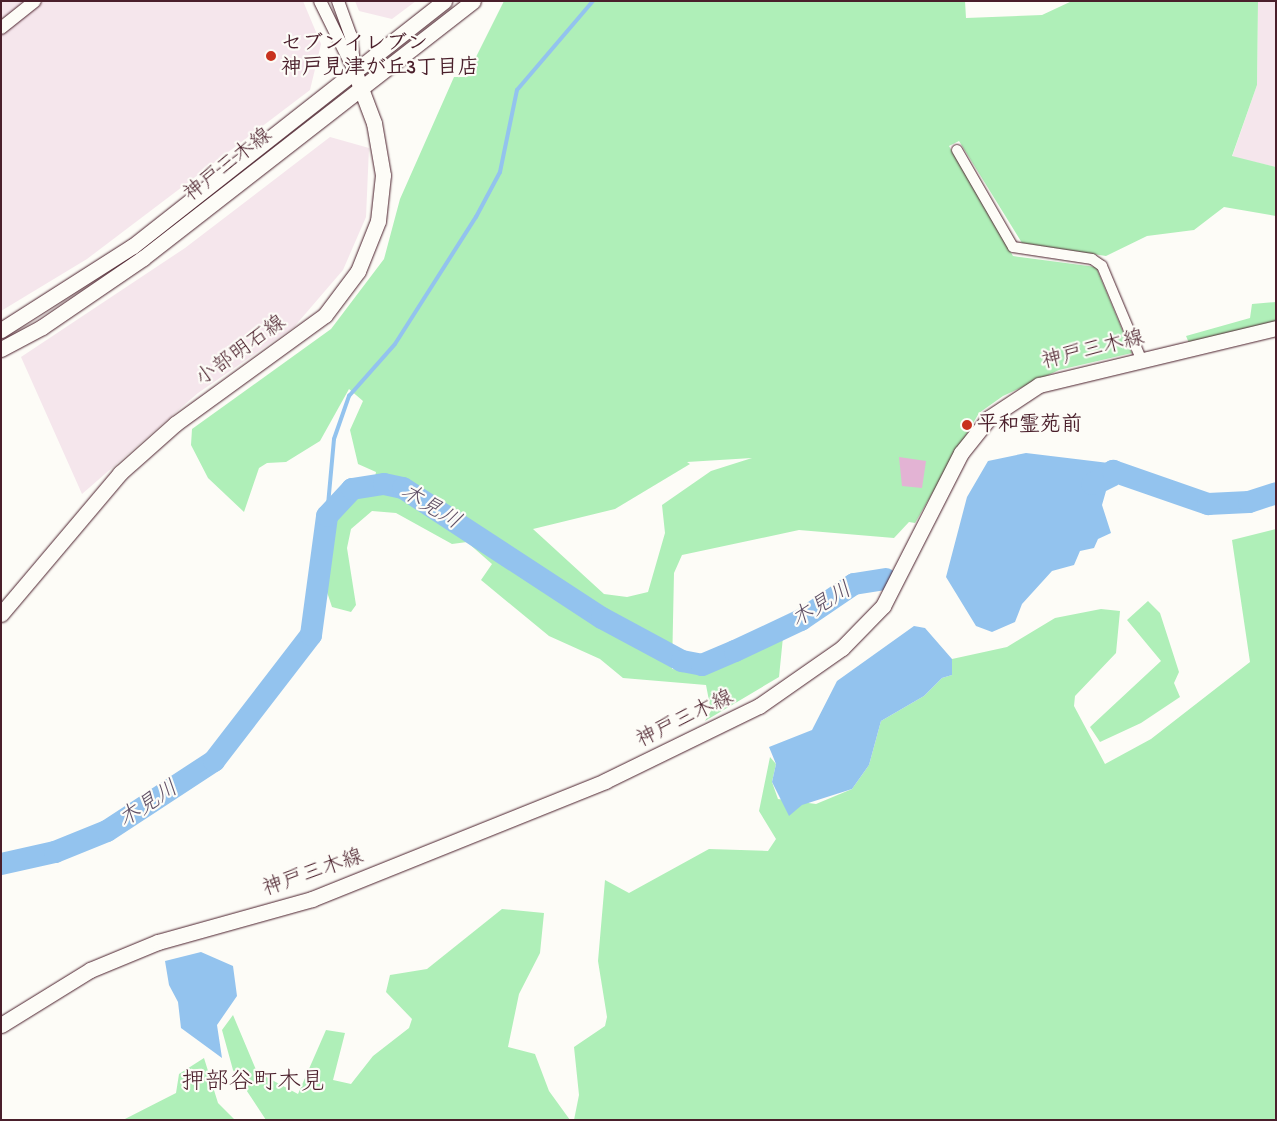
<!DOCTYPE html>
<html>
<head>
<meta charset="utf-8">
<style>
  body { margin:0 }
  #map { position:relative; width:1277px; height:1121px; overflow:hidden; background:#fdfcf7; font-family:"Indie Flower","Klee One",sans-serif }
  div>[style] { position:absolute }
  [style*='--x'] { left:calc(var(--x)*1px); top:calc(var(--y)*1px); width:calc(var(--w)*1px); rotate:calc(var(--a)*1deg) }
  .built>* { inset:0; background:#f5e6ec }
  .green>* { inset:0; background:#afefb8 }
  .water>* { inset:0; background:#93c3ee }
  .stream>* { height:4px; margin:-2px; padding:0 2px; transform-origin:2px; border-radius:2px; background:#93c3ee }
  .river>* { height:22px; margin:-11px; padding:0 11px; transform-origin:11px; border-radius:11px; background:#93c3ee }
  .building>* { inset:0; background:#e3b3d4 }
  .roads { filter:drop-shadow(0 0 1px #4a1f2b) drop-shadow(0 0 1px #4a1f2b) }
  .minor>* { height:10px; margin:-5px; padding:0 5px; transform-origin:5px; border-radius:5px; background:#fdfcf7 }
  .tertiary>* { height:12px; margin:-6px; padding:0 6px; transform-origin:6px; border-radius:6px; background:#fdfcf7 }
  .primary>* { height:15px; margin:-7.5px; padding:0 7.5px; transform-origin:7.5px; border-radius:7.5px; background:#fdfcf7 }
  .dots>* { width:14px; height:14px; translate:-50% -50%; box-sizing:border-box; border:2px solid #fdfcf7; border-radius:50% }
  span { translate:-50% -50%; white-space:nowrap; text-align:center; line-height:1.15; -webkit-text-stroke:4.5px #fdfcf7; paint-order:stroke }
  .poi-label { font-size:21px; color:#4a1f2b; font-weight:700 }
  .left { translate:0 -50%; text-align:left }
  .street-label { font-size:21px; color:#4a1f2b }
  .water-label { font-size:22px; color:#605066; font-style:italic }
  .quarter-label { font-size:24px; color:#4a1f2b }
  .frame { position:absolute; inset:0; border:2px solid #4a1f2b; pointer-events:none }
</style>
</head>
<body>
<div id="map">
  <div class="built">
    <i style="clip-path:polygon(1px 1px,303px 1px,321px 44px,310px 90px,87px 259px,1px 311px)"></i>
    <i style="clip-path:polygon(355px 1px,416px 1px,392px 19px,359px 11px)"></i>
    <i style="clip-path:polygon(1258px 1px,1276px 1px,1276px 167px,1232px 157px,1257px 85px)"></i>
    <i style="clip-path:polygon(330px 137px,369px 148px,366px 217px,343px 270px,294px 327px,198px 393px,82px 494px,21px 357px,185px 248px)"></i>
  </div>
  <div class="green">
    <i style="clip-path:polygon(evenodd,504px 1px,965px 1px,966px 18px,1042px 15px,1072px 1px,1258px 1px,1257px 85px,1232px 156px,1276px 167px,1276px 216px,1224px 207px,1194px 230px,1147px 236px,1106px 256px,1022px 243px,959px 141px,949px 146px,1013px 256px,1096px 267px,1132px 353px,1059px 370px,1003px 396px,979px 413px,915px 523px,909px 522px,894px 538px,799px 530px,682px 555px,674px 573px,672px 669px,705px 671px,783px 637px,779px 677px,705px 721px,711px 711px,706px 685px,623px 678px,600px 659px,549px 636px,481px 580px,492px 564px,467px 542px,452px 544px,396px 513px,372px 511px,351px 529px,347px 548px,356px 605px,351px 612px,332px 607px,326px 589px,334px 520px,352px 497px,372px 492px,376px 472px,358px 464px,350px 430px,363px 401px,349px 389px,320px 441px,286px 462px,267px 463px,259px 468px,244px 512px,208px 478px,191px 445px,192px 429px,331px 329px,384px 259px,400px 199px,454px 77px,466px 77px,504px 1px,752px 458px,711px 471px,662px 505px,665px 533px,648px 592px,627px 597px,604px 594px,533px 529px,615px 509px,690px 464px,687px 462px,752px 458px)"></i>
    <i style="clip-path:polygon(1276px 302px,1276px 322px,1189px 343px,1186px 336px,1250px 318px,1252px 304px)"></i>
    <i style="clip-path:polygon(1276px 529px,1276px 1120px,574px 1120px,579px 1095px,574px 1047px,605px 1026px,607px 1017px,598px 961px,605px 880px,629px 893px,709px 849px,768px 851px,776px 839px,759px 811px,770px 757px,776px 764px,772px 782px,778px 799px,816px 804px,852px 789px,869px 765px,881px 721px,924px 696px,942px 678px,952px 675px,952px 659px,1007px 647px,1055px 618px,1101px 609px,1120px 611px,1116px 653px,1075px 696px,1074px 706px,1105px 764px,1151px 739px,1250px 662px,1232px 540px)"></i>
    <i style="clip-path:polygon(1148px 601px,1160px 613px,1179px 672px,1174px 683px,1180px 697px,1141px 723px,1100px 742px,1090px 727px,1161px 661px,1127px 620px)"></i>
    <i style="clip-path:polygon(502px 909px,544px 913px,540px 953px,519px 994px,508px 1047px,535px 1054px,549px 1091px,570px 1120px,266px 1120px,233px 1070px,222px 1030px,233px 1015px,257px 1072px,298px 1094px,326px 1030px,345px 1033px,333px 1080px,351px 1084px,373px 1056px,409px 1028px,412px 1019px,386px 992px,390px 975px,427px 969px)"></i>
    <i style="clip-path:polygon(204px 1058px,218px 1103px,235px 1120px,123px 1120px,176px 1093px,179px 1074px)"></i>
  </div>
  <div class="water">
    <i style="clip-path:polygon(1026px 453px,1117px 464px,1118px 485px,1106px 491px,1102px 505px,1111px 533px,1098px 539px,1094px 548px,1080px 551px,1074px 565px,1052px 571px,1022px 604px,1015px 622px,992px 632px,976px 626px,946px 577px,967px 497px,988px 461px)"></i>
    <i style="clip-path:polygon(914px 626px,925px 628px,952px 659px,952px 675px,942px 678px,924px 696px,881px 721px,869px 765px,852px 789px,802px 805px,789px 816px,772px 782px,776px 764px,769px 747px,812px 730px,837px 681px)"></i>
    <i style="clip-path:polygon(201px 952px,233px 966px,237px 996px,217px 1025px,222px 1058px,181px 1028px,178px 1002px,169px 985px,165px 961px)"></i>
  </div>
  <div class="stream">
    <i style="--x:327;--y:516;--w:77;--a:-84.8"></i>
    <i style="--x:334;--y:439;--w:46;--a:-70.8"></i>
    <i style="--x:349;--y:396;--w:69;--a:-48.5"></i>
    <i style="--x:395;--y:344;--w:151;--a:-57.5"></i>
    <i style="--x:476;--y:217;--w:51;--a:-61.9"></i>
    <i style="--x:500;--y:172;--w:84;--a:-78.3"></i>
    <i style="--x:517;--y:90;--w:117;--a:-49.5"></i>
  </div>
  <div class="river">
    <i style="--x:1092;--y:484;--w:25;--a:-32"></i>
    <i style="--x:1113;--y:471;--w:101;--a:19.2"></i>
    <i style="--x:1208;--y:504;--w:41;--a:-2.8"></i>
    <i style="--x:1249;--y:502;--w:28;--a:-18"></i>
    <i style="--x:1;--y:864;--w:55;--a:-12.5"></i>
    <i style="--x:55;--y:852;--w:56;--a:-22"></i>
    <i style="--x:107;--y:831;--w:128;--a:-33.2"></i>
    <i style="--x:214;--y:761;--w:159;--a:-52.4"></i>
    <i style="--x:311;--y:635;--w:120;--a:-82.3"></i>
    <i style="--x:327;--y:516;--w:37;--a:-47"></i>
    <i style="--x:352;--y:489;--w:32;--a:-9"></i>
    <i style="--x:384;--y:484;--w:19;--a:12"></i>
    <i style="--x:403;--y:488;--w:238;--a:33.2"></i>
    <i style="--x:602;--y:618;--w:91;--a:28.3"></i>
    <i style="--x:682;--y:661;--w:20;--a:11"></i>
    <i style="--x:702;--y:665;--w:36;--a:-23"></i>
    <i style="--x:735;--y:651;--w:73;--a:-25.2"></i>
    <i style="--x:801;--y:620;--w:64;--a:-34.2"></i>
    <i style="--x:854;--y:584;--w:32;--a:-9"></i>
  </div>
  <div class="building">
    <i style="clip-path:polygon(899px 457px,926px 461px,922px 488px,902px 486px)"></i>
  </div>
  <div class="roads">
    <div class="minor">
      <i style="--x:957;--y:150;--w:112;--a:60"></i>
      <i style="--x:1013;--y:247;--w:80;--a:8.6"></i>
      <i style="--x:1092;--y:259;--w:12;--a:35"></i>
      <i style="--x:1102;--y:266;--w:101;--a:67.2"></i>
    </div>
    <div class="tertiary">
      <i style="--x:320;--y:1;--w:77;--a:63.8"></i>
      <i style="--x:338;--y:1;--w:37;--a:70"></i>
      <i style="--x:351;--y:36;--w:31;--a:84"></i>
      <i style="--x:1;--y:28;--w:43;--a:-38.5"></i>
    </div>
    <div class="primary">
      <i style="--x:1;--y:330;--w:156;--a:-32.5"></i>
      <i style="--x:133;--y:246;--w:396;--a:-38.2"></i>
      <i style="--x:1;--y:349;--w:47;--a:-28.2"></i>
      <i style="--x:42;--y:327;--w:122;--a:-34.3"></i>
      <i style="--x:143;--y:258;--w:418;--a:-37.9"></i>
      <i style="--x:1;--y:614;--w:185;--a:-49.8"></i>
      <i style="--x:120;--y:473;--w:74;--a:-41.7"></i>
      <i style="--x:175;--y:424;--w:185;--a:-36"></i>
      <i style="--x:325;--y:315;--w:55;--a:-53.1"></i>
      <i style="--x:358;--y:271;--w:54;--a:-68.2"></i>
      <i style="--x:378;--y:221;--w:46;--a:-83.8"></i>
      <i style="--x:383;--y:175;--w:53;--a:-99.8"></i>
      <i style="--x:374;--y:123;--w:57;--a:-110.7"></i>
      <i style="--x:1;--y:1025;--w:105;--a:-31.7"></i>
      <i style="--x:90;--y:970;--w:74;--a:-22.4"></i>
      <i style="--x:158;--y:942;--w:160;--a:-15.6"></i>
      <i style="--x:312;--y:899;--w:316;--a:-21.9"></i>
      <i style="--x:605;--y:781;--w:171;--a:-26"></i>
      <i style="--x:759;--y:706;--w:101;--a:-34.9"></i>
      <i style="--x:842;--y:648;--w:59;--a:-45.7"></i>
      <i style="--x:883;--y:606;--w:172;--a:-63"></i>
      <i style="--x:961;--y:453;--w:45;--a:-51.3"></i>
      <i style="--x:989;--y:418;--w:60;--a:-33.4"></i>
      <i style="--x:1039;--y:385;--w:244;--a:-13.5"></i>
    </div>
  </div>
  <div class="dots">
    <i style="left:271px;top:56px;background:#c8321e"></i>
    <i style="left:967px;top:425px;background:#c8321e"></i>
  </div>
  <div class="poi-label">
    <span class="left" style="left:281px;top:56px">セブンイレブン<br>神戸見津が丘3丁目店</span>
    <span class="left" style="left:977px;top:425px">平和霊苑前</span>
  </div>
  <div class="street-label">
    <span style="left:228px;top:165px;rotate:-38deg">神戸三木線</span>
    <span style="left:1093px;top:350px;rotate:-14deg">神戸三木線</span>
    <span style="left:241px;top:351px;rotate:-36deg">小部明石線</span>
    <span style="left:685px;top:719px;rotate:-26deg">神戸三木線</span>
    <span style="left:313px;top:873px;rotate:-19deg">神戸三木線</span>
  </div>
  <div class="water-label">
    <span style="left:430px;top:508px;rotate:31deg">木見川</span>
    <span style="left:822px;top:606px;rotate:-31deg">木見川</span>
    <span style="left:149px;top:805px;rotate:-33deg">木見川</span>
  </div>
  <div class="quarter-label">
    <span style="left:253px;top:1083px">押部谷町木見</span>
  </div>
  <div class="frame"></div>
</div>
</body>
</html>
